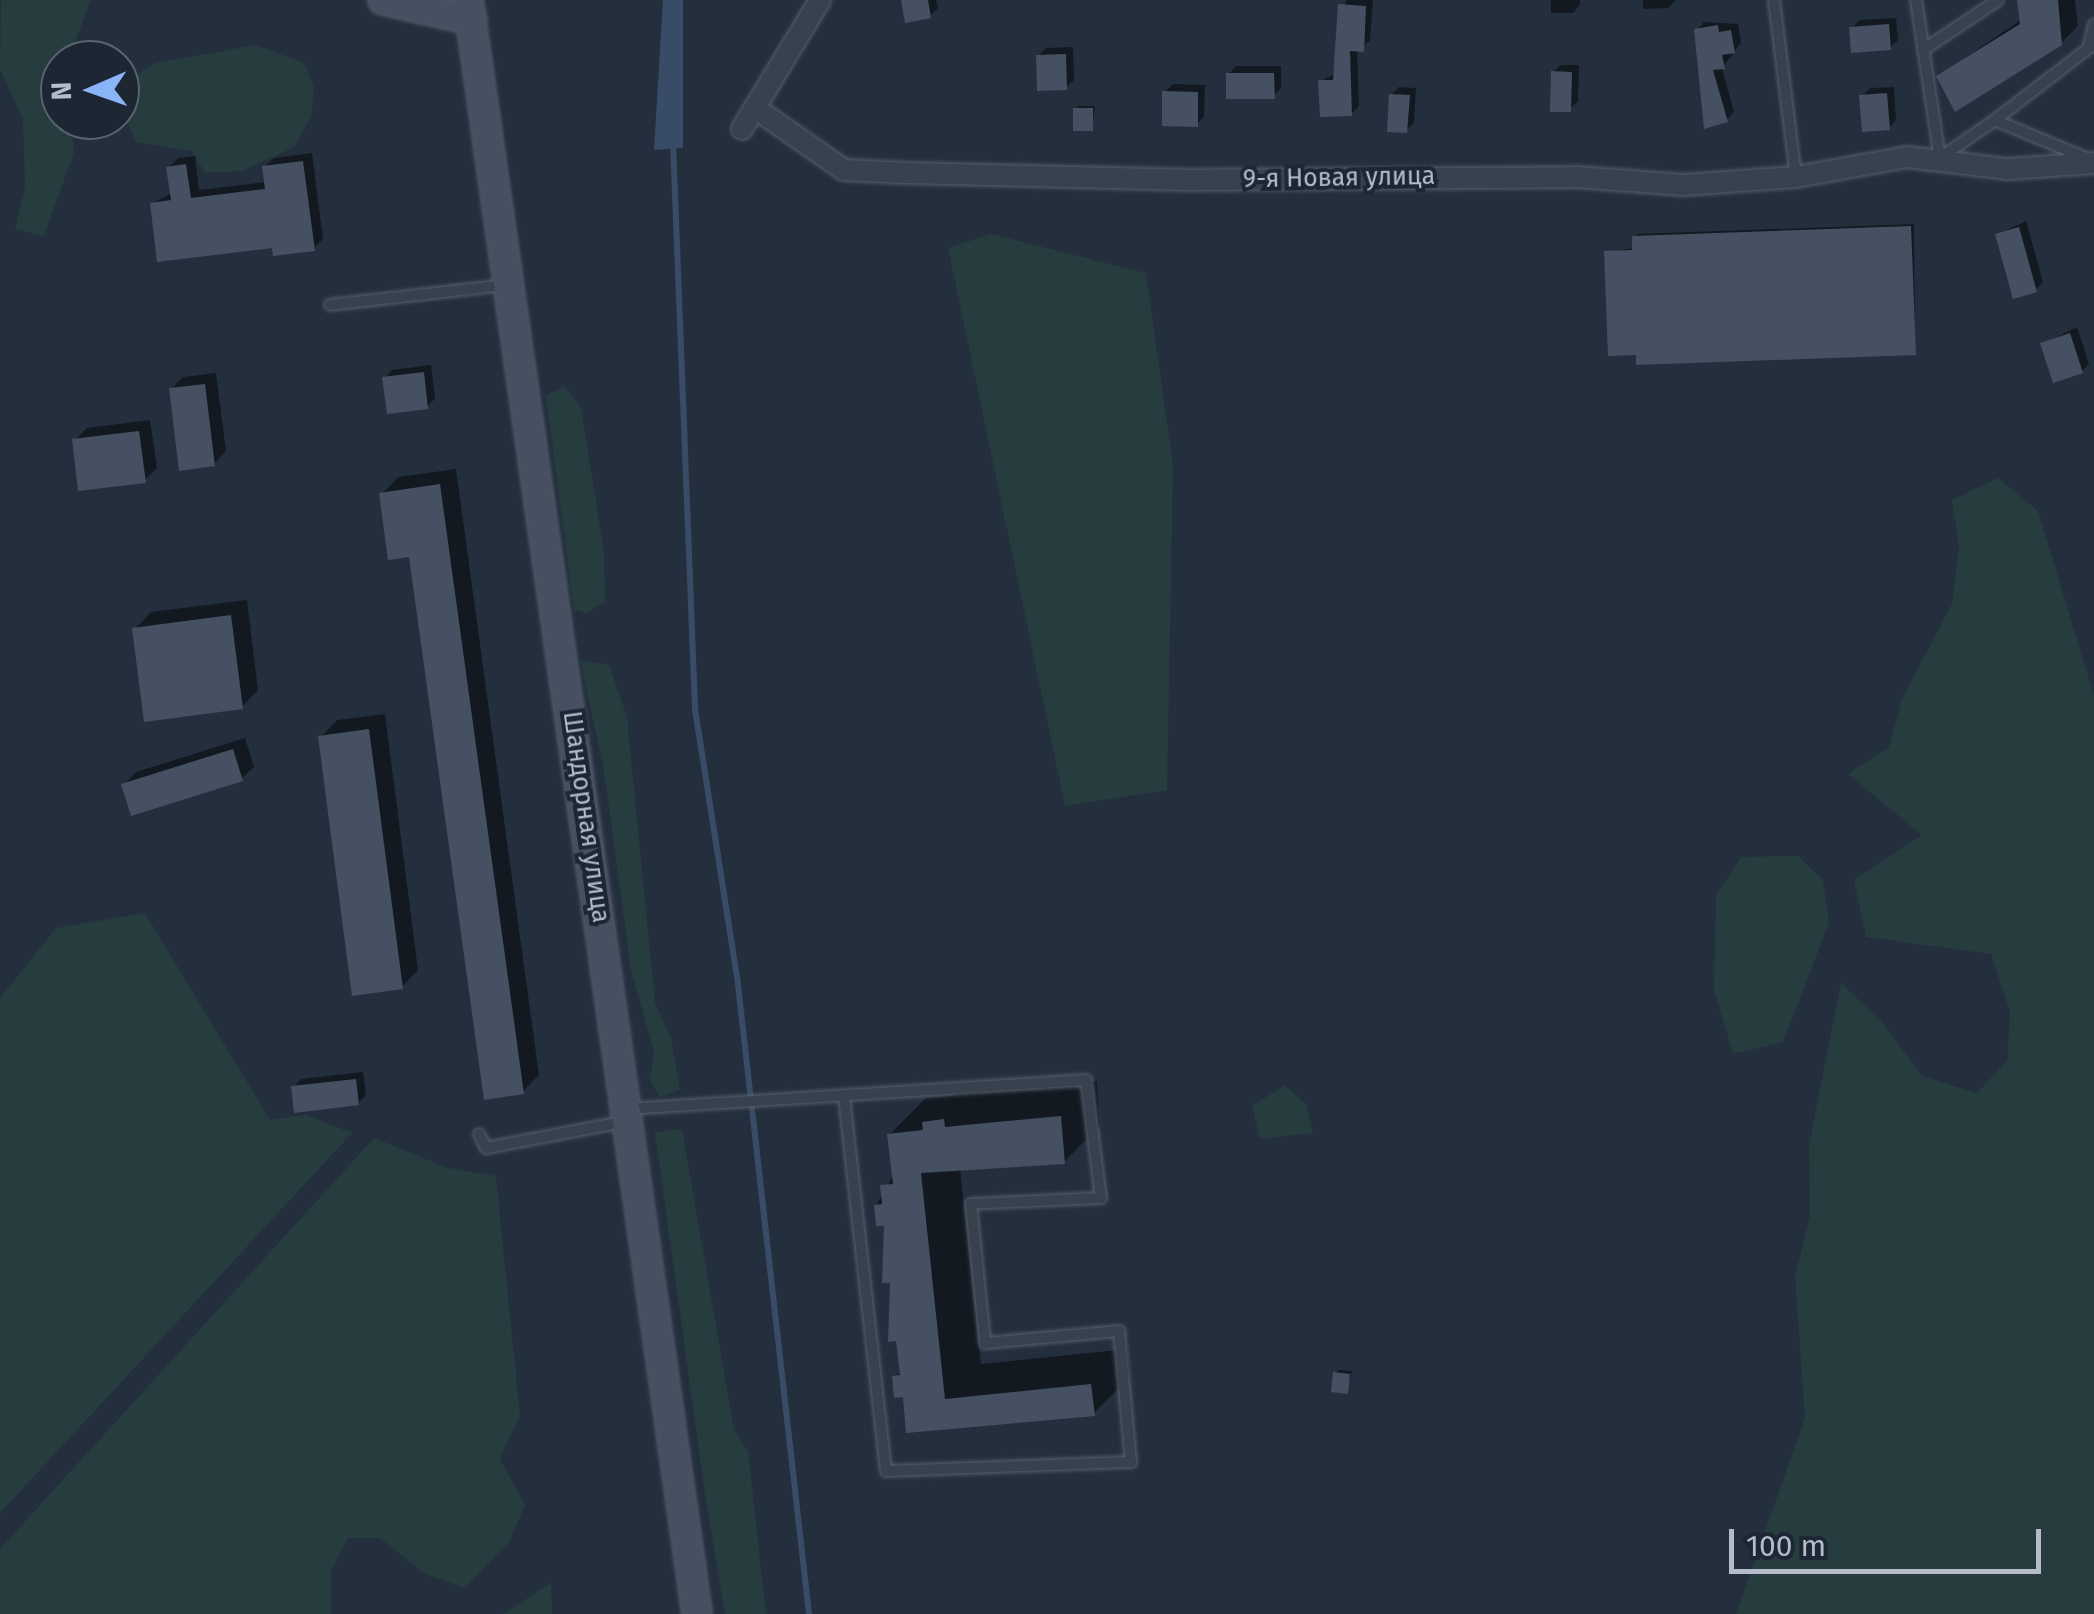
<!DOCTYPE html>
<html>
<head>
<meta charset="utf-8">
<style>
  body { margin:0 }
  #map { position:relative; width:2094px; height:1614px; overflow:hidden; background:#242f3e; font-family:"Fira Sans",sans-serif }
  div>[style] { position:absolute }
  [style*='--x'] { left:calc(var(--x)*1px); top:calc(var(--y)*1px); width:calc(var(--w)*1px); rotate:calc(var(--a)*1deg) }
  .green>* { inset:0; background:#263c3f }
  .water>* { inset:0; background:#394c67 }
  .shadow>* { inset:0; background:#0007 }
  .stream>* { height:6px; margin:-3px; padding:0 3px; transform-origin:3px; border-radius:3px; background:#394c67 }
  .building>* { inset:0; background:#455162 }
  .roads { filter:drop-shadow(0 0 2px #565f6c) drop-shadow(0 0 2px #565f6c) }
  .lane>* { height:10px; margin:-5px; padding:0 5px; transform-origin:5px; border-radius:5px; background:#38414e }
  .street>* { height:20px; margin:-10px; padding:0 10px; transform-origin:10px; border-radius:10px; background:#38414e }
  .secondary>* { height:28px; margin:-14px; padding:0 14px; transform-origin:14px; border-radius:14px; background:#465061 }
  span { translate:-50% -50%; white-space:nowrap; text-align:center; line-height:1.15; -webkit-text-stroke:8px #1d2633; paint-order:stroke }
  .street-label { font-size:25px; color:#b4bcc9 }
  .north { position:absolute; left:40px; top:40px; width:100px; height:100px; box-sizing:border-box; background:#1d2633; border:2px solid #59626f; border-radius:50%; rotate:268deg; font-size:28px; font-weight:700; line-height:40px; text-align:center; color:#b4bcc9 }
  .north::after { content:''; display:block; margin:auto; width:35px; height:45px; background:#8ab4f8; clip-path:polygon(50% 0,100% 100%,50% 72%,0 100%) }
  .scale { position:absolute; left:1729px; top:1529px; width:312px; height:45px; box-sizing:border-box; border:5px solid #b4bcc9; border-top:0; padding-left:12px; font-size:30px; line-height:35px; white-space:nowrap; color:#b4bcc9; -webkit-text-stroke:8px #1d2633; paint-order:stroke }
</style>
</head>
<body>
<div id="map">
  <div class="green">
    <i style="clip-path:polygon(1px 0,91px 0,68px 60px,60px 60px,60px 120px,71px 120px,74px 152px,44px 236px,15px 229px,25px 187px,23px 119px,0 69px)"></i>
    <i style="clip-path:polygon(256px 45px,304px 63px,314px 88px,311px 117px,294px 147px,242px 171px,205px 173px,192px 151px,136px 142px,124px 115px,130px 80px,156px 63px)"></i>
    <i style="clip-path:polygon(991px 234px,1146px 273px,1173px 466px,1167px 790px,1065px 806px,948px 248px)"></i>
    <i style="clip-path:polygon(564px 386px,581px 408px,604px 552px,605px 602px,587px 613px,574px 610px,546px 396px)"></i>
    <i style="clip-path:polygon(1998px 478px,2038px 511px,2094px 696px,2094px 1614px,1736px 1614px,1805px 1418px,1795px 1277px,1810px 1215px,1809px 1145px,1841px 983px,1881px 1021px,1922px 1076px,1977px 1093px,2007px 1061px,2010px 1011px,1991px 954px,1866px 937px,1854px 880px,1922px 835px,1848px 774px,1889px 747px,1902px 699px,1952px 604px,1959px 546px,1952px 500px)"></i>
    <i style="clip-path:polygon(580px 660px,609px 665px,627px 717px,655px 1003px,671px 1038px,680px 1090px,659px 1097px,650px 1079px,654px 1052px,631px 970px,604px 770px)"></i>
    <i style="clip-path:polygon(1798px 856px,1823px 880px,1829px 923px,1783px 1042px,1733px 1054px,1714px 990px,1716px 895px,1741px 857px)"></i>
    <i style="clip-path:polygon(145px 913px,270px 1120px,306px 1115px,352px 1133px,0 1513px,0 998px,56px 928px)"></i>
    <i style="clip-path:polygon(1285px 1085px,1307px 1105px,1313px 1133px,1260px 1139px,1252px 1106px)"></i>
    <i style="clip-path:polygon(682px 1129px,734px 1430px,748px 1451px,766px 1614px,725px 1614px,705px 1494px,655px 1132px)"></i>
    <i style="clip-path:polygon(374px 1138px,448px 1168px,496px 1176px,520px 1415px,500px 1459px,525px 1505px,509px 1542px,465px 1588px,425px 1574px,380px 1538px,348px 1538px,331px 1571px,331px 1614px,0 1614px,0 1549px)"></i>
    <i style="clip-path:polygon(551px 1583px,552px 1614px,503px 1614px)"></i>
  </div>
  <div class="water">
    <i style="clip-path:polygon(663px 0,683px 0,683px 148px,654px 150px)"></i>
  </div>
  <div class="shadow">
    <i style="clip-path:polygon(903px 0,936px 0,938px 8px,930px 16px)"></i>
    <i style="clip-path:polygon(1346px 0,1373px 0,1370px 41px,1357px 49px,1359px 106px,1351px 114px,1321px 81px,1336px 73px)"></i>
    <i style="clip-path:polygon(1551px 0,1580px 0,1580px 5px,1573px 13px,1551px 13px)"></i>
    <i style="clip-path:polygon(1643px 0,1676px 0,1668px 8px,1643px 9px)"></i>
    <i style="clip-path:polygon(2020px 0,2075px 0,2078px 26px,2061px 43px,1939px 76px,2022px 19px)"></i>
    <i style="clip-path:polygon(1896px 18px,1898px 40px,1890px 48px,1852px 28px,1860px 20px)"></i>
    <i style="clip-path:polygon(1704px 22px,1738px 24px,1741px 43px,1722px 68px,1734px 112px,1726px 120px,1697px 30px)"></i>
    <i style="clip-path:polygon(1073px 47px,1074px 80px,1066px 87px,1038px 56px,1046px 48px)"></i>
    <i style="clip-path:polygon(1561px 65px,1579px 65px,1578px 101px,1570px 109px,1553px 72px)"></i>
    <i style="clip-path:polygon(1236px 66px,1281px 66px,1281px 88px,1274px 96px,1229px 74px)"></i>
    <i style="clip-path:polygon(1173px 84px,1205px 85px,1204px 117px,1197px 124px,1165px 92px)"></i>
    <i style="clip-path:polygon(1399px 87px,1416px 88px,1414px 123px,1406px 130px,1391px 95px)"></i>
    <i style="clip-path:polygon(1894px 87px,1896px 120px,1889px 128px,1862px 96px,1870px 88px)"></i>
    <i style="clip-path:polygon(1078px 106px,1095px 106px,1092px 129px,1075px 109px)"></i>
    <i style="clip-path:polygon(312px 153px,323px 239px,314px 248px,275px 246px,153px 203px,172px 193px,169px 167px,178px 158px,195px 156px,199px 190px,266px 182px,264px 167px,274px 158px)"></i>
    <i style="clip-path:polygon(2026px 221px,2043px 282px,2036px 290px,1997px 235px)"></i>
    <i style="clip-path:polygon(1914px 224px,1915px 352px,1638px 353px,1606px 252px,1634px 248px,1637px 234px)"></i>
    <i style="clip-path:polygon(2077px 327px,2089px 364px,2082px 371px,2043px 344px)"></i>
    <i style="clip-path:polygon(431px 365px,435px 399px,427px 406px,385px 378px,392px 370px)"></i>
    <i style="clip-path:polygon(216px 373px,226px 451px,214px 464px,171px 389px,183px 377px)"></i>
    <i style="clip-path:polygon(150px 420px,157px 468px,144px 481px,75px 440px,87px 428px)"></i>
    <i style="clip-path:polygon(456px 469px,539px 1075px,522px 1092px,411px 554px,382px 494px,398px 477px)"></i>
    <i style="clip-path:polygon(247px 600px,258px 690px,242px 707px,135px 629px,151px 612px)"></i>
    <i style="clip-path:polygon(385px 714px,418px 970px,402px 987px,321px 737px,337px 720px)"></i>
    <i style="clip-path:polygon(245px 738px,254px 767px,241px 779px,124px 785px,136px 772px)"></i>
    <i style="clip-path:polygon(363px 1072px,366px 1095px,358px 1103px,294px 1087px,301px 1079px)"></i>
    <i style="clip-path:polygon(1097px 1081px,1100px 1126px,1064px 1162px,960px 1168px,981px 1364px,1127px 1349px,1130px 1377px,1093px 1414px,908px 1430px,905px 1394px,895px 1377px,902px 1370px,887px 1223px,876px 1206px,894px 1174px,890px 1134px,926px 1098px,952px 1096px,961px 1086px,980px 1084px,981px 1092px)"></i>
    <i style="clip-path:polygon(1339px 1370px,1352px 1371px,1347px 1391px,1336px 1373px)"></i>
  </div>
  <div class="stream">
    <i style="--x:673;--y:143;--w:566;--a:87.77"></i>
    <i style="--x:695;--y:709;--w:270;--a:81.1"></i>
    <i style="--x:737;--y:976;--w:642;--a:83.56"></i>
  </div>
  <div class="building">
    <i style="clip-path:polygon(901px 0,928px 0,931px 18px,905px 23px)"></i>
    <i style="clip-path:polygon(2017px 0,2058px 0,2062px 45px,1955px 112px,1936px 76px,2020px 24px)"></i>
    <i style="clip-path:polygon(1338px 4px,1366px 6px,1364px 52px,1350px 51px,1352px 116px,1320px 117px,1318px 80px,1333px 80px)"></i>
    <i style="clip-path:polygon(1889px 24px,1891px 50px,1851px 53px,1849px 27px)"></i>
    <i style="clip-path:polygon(1718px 25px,1719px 32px,1731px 30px,1735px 53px,1722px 55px,1725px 69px,1713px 70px,1728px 122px,1704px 129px,1694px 29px)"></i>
    <i style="clip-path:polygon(1066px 54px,1067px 90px,1037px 91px,1036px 55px)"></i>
    <i style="clip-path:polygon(1551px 71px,1572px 72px,1571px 112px,1550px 112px)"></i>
    <i style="clip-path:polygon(1226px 73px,1274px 73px,1275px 99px,1226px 99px)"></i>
    <i style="clip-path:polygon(1162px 91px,1198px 92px,1198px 127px,1162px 126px)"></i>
    <i style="clip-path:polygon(1887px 93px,1890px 130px,1862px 132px,1859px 95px)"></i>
    <i style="clip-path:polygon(1389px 94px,1410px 95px,1407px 133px,1387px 132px)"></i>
    <i style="clip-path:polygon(1073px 108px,1093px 108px,1093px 131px,1073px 131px)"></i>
    <i style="clip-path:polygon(303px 161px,315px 251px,273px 256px,272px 248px,157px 262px,150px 203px,171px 200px,166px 167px,186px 164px,191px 198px,265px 189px,262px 166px)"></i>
    <i style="clip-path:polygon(1911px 226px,1916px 355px,1636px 365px,1636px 355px,1608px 356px,1604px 251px,1632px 250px,1632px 236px)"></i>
    <i style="clip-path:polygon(2019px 227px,2037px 292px,2013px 299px,1995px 234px)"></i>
    <i style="clip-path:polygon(2070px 333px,2083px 373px,2053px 383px,2040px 343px)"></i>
    <i style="clip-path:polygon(424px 372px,428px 409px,387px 414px,382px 377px)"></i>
    <i style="clip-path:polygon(205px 384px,215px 466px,179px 471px,169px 388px)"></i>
    <i style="clip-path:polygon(139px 431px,146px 483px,78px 491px,72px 439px)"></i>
    <i style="clip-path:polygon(440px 484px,524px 1094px,484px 1100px,409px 557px,388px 560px,379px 493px)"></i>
    <i style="clip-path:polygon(231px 615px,243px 709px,144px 722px,132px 628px)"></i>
    <i style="clip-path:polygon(369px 729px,403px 989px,352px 996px,318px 736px)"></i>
    <i style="clip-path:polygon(233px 749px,243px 781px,131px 816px,121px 784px)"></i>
    <i style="clip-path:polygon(356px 1079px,359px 1105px,294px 1113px,291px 1086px)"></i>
    <i style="clip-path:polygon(1061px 1116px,1065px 1164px,921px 1173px,945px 1399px,1091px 1384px,1095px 1416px,906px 1433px,903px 1397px,894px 1398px,892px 1376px,900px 1375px,896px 1341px,888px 1342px,890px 1283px,882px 1283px,884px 1226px,876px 1226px,874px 1205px,882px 1204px,880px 1185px,893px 1184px,887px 1134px,923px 1130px,922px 1122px,944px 1119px,945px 1127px)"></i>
    <i style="clip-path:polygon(1333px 1372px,1350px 1374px,1348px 1394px,1331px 1392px)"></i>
  </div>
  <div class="roads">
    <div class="lane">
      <i style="--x:1774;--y:0;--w:178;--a:82.9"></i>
      <i style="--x:1916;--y:0;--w:160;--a:81.4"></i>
      <i style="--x:1940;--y:158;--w:67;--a:-34.6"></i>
      <i style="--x:2089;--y:46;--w:22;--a:-77"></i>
      <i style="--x:1923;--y:50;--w:90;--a:-33.7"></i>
      <i style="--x:2091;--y:160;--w:104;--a:-157.4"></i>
      <i style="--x:1995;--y:120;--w:125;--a:-37.5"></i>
      <i style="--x:330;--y:305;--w:177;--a:-6.5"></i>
      <i style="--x:627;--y:1109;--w:460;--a:-3.6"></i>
      <i style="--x:1086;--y:1080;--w:119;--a:82.8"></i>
      <i style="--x:1101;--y:1198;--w:130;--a:177.4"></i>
      <i style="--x:971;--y:1204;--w:140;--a:84.2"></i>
      <i style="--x:985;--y:1343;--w:135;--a:-5.1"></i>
      <i style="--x:1119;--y:1331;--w:132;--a:84.8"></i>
      <i style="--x:1131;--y:1462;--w:245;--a:177.9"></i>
      <i style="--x:886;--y:1471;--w:377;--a:-96.4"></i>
      <i style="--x:479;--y:1134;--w:16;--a:63"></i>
      <i style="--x:486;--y:1148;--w:144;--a:-10.8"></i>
    </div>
    <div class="street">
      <i style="--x:755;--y:108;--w:108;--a:34.9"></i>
      <i style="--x:844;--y:170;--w:63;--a:2.7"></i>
      <i style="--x:907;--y:173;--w:277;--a:1.4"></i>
      <i style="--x:1184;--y:180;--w:393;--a:-0.4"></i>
      <i style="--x:1577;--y:177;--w:107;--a:4.3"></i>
      <i style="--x:1684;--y:185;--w:112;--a:-4.1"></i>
      <i style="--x:1796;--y:177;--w:113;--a:-10.2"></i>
      <i style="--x:1907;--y:157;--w:102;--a:6.8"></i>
      <i style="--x:2008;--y:169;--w:86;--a:-4"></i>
      <i style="--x:742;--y:129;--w:151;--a:-58.8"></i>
    </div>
    <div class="secondary">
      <i style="--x:383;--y:0;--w:91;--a:12.7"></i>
      <i style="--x:468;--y:0;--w:1630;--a:81.92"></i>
    </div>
  </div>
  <div class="street-label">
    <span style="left:1339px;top:178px;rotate:-1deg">9-я Новая улица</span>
    <span style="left:586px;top:817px;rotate:82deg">Шандорная улица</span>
  </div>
  <div class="north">N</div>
  <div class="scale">100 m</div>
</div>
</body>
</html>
